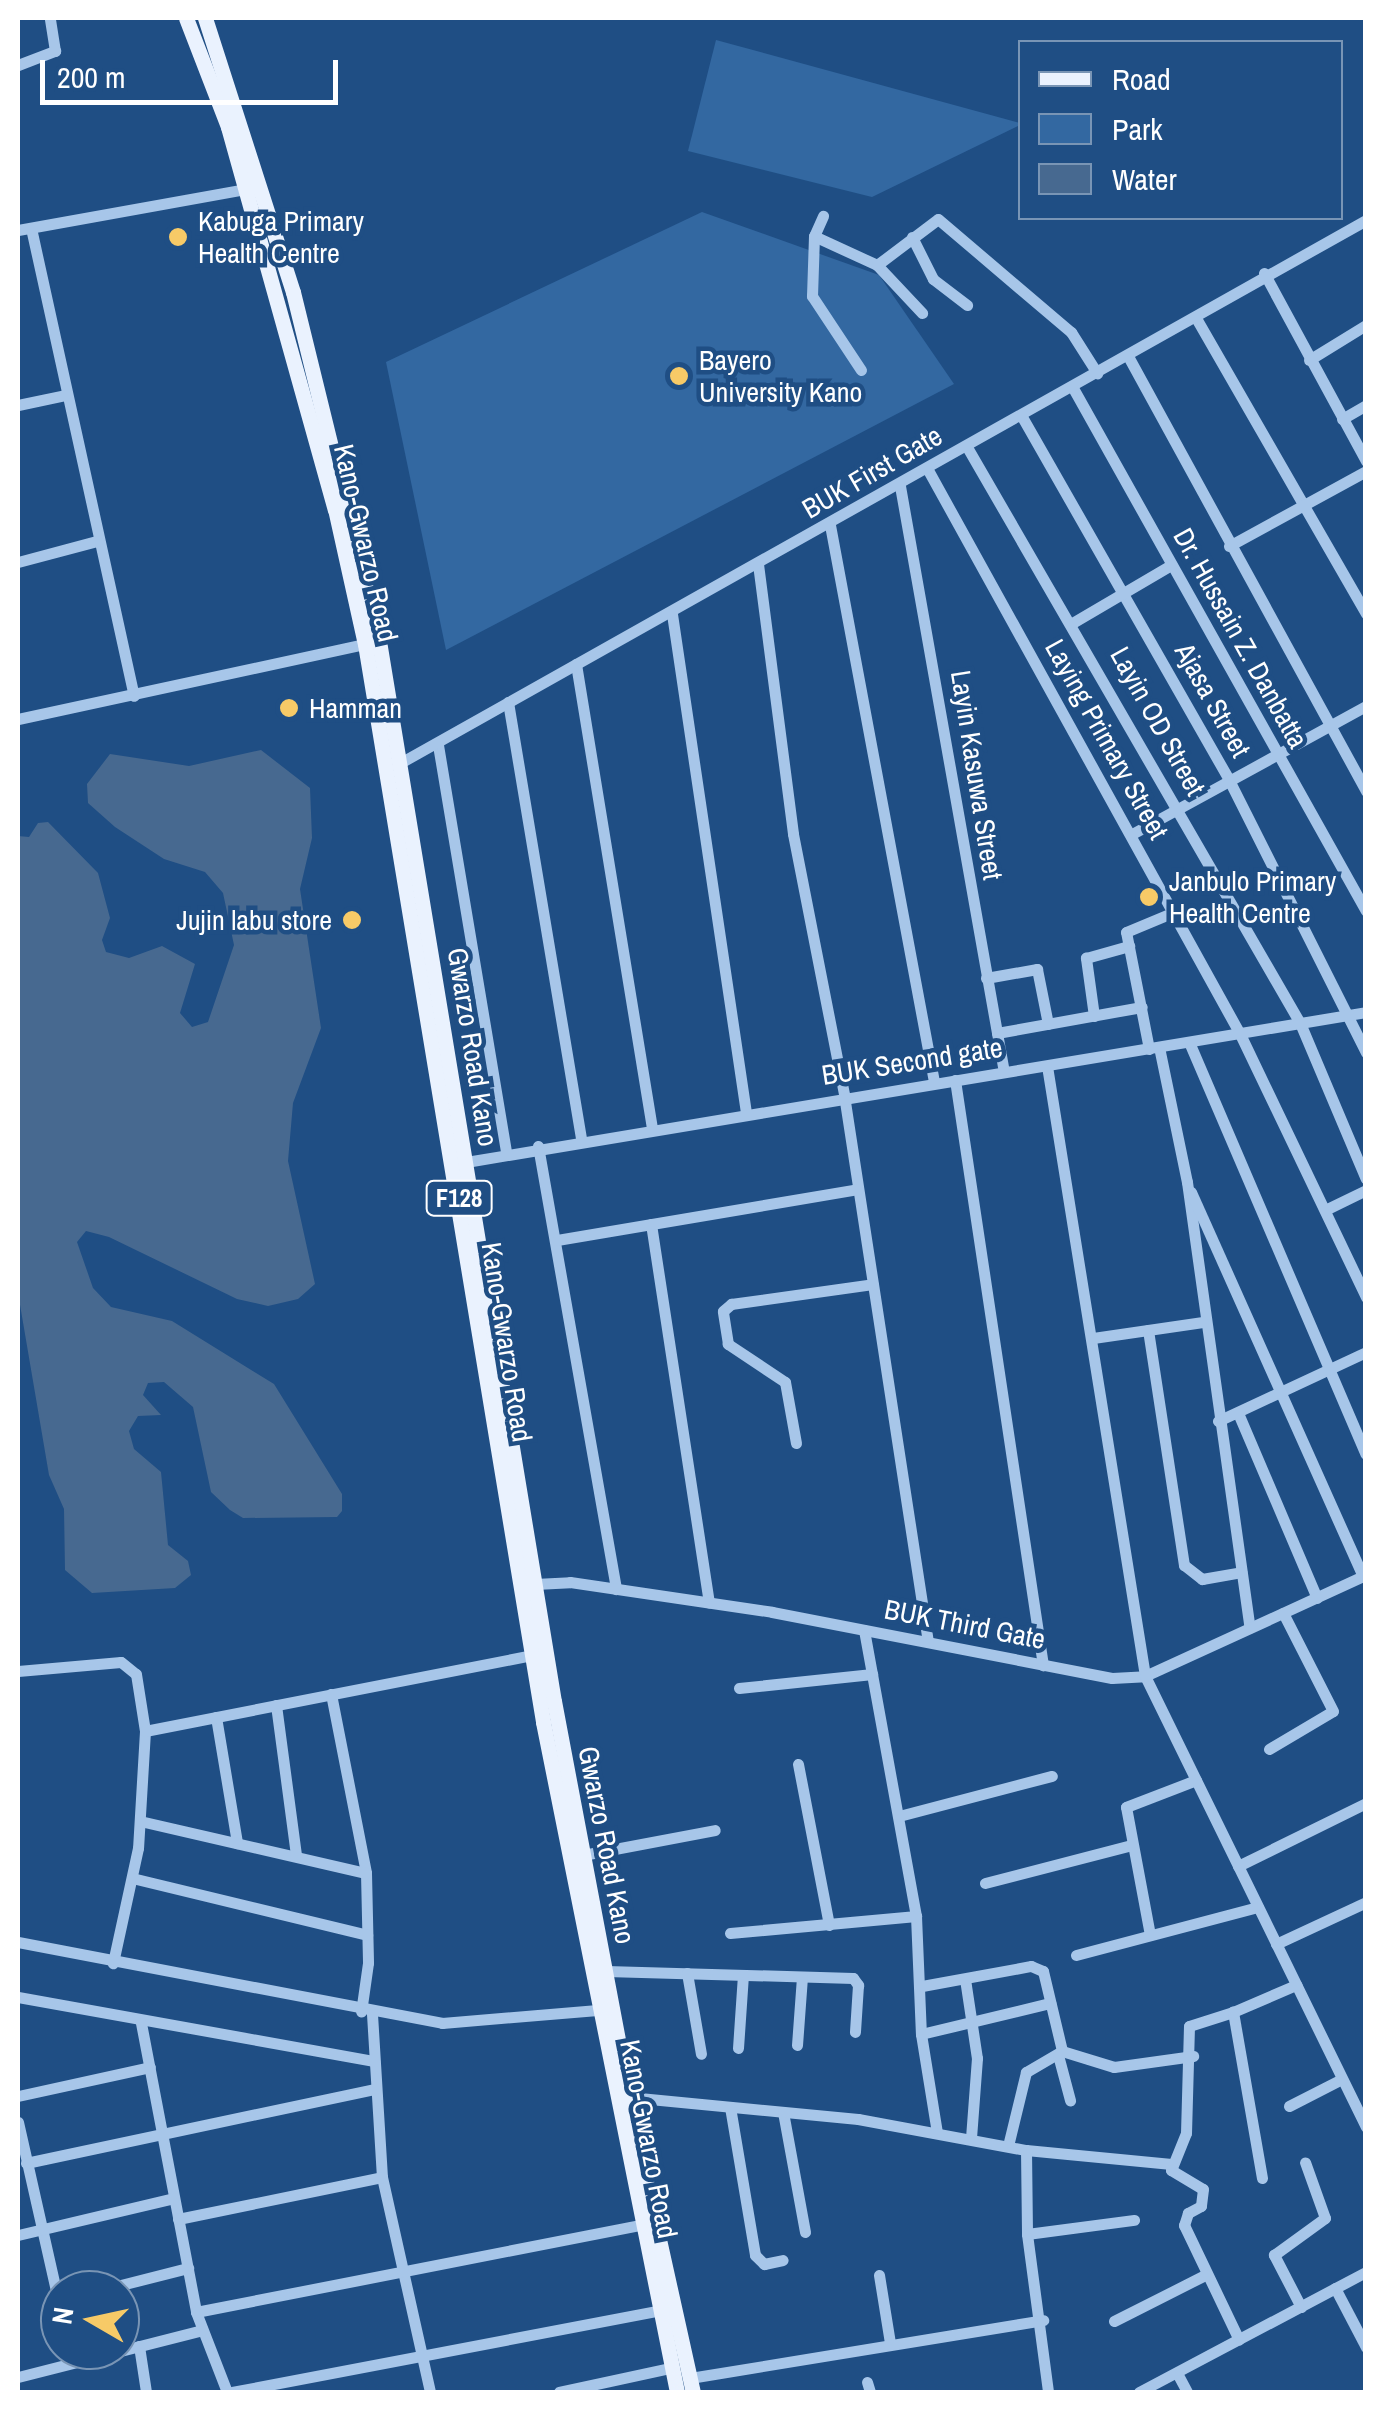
<!DOCTYPE html>
<html>
<head>
<meta charset="utf-8">
<style>
  body { margin:0 }
  #map { position:relative; width:1383px; height:2410px; overflow:hidden; background:#1f4e84; font-family:"Archivo Narrow",sans-serif }
  div>[style] { position:absolute }
  [style*='--x'] { left:calc(var(--x)*1px); top:calc(var(--y)*1px); width:calc(var(--w)*1px); rotate:calc(var(--a)*1deg) }
  .green>* { inset:0; background:#3368a1 }
  .water>* { inset:0; background:#476990 }
  .minor>* { height:11px; margin:-5.5px; padding:0 5.5px; transform-origin:5.5px; border-radius:5.5px; background:#a7c6e9 }
  .major>* { height:15px; margin:-7.5px; padding:0 7.5px; transform-origin:7.5px; border-radius:7.5px; background:#eaf2fe }
  .dots>* { width:28px; height:28px; translate:-50% -50%; box-sizing:border-box; border:5px solid #1f4e84; border-radius:50% }
  span { translate:-50% -50%; white-space:nowrap; text-align:center; line-height:1.15; -webkit-text-stroke:9px #1f4e84; paint-order:stroke }
  .shield-label span { padding:2px 8px; background:#1f4e84; border:2px solid; border-radius:8px; -webkit-text-stroke-width:0 }
  .shield-label { font-size:25px; color:#fff; font-weight:700 }
  .poi-label { font-size:28px; color:#fff }
  .left { translate:0 -50%; text-align:left }
  .right { translate:-100% -50%; text-align:right }
  .street-label { font-size:28px; color:#fff }
  .frame { position:absolute; inset:0; border:20px solid #fff; pointer-events:none }
  .legend { position:absolute; left:1018px; top:40px; width:325px; height:180px; box-sizing:border-box; background:#1f4e84; border:2px solid #7995b5; margin:0; padding:12px 18px; list-style:none; font-size:30px; color:#fff }
  .legend li { display:flex; align-items:center; gap:20px; height:50px }
  .legend b { width:50px; border:2px solid #7995b5 }
  .north { position:absolute; left:40px; top:2270px; width:100px; height:100px; box-sizing:border-box; background:#1f4e84; border:2px solid #7995b5; border-radius:50%; rotate:279deg; font-size:28px; font-weight:700; line-height:40px; text-align:center; color:#fff }
  .north::after { content:''; display:block; margin:auto; width:35px; height:45px; background:#f7ca67; clip-path:polygon(50% 0,100% 100%,50% 72%,0 100%) }
  .scale { position:absolute; left:40px; top:60px; width:298px; height:45px; box-sizing:border-box; border:5px solid #fff; border-top:0; padding-left:12px; font-size:30px; line-height:35px; white-space:nowrap; color:#fff; -webkit-text-stroke:8px #1f4e84; paint-order:stroke }
</style>
</head>
<body>
<div id="map">
  <div class="green">
    <i style="clip-path:polygon(716px 40px,1020px 123px,1020px 125px,872px 197px,688px 151px)"></i>
    <i style="clip-path:polygon(702px 212px,879px 275px,954px 384px,446px 650px,386px 362px)"></i>
  </div>
  <div class="water">
    <i style="clip-path:polygon(261px 750px,310px 788px,312px 838px,300px 889px,321px 1028px,293px 1103px,288px 1161px,315px 1284px,298px 1299px,268px 1306px,237px 1299px,109px 1237px,86px 1231px,77px 1242px,93px 1288px,111px 1307px,172px 1321px,274px 1384px,342px 1494px,342px 1511px,337px 1517px,243px 1518px,230px 1510px,211px 1492px,193px 1407px,164px 1382px,148px 1383px,143px 1395px,161px 1415px,138px 1416px,129px 1431px,134px 1449px,161px 1472px,168px 1545px,188px 1561px,191px 1575px,175px 1588px,92px 1593px,65px 1570px,64px 1509px,49px 1475px,18px 1293px,18px 836px,29px 837px,38px 823px,48px 822px,98px 873px,110px 918px,102px 940px,106px 952px,129px 958px,162px 946px,195px 964px,180px 1013px,192px 1027px,208px 1022px,234px 945px,223px 893px,205px 872px,164px 859px,115px 827px,88px 803px,87px 784px,110px 754px,189px 766px)"></i>
  </div>
  <div class="minor">
    <i style="--x:18;--y:65;--w:40;--a:-21"></i>
    <i style="--x:55;--y:51;--w:33;--a:-99"></i>
    <i style="--x:31;--y:228;--w:479;--a:77.6"></i>
    <i style="--x:18;--y:230;--w:232;--a:-10.2"></i>
    <i style="--x:815;--y:234;--w:20;--a:-66"></i>
    <i style="--x:912;--y:237;--w:47;--a:63.4"></i>
    <i style="--x:933;--y:279;--w:43;--a:37.4"></i>
    <i style="--x:877;--y:265;--w:66;--a:46.8"></i>
    <i style="--x:1264;--y:273;--w:214;--a:61.5"></i>
    <i style="--x:1196;--y:318;--w:341;--a:60.1"></i>
    <i style="--x:1129;--y:358;--w:494;--a:61.3"></i>
    <i style="--x:1309;--y:360;--w:67;--a:-31.6"></i>
    <i style="--x:861;--y:370;--w:89;--a:-123.5"></i>
    <i style="--x:812;--y:296;--w:60;--a:-88.1"></i>
    <i style="--x:814;--y:236;--w:69;--a:24.7"></i>
    <i style="--x:877;--y:265;--w:76;--a:-37"></i>
    <i style="--x:938;--y:219;--w:175;--a:40.4"></i>
    <i style="--x:1071;--y:332;--w:49;--a:57.6"></i>
    <i style="--x:1073;--y:388;--w:599;--a:60.74"></i>
    <i style="--x:18;--y:405;--w:48;--a:-12"></i>
    <i style="--x:1021;--y:415;--w:420;--a:60.3"></i>
    <i style="--x:1229;--y:780;--w:305;--a:63.3"></i>
    <i style="--x:1342;--y:419;--w:28;--a:-30"></i>
    <i style="--x:967;--y:447;--w:665;--a:59.97"></i>
    <i style="--x:1300;--y:1023;--w:169;--a:67.1"></i>
    <i style="--x:928;--y:470;--w:645;--a:61.05"></i>
    <i style="--x:1240;--y:1034;--w:292;--a:64.4"></i>
    <i style="--x:900;--y:486;--w:595;--a:79.94"></i>
    <i style="--x:830;--y:525;--w:567;--a:79.42"></i>
    <i style="--x:1229;--y:546;--w:156;--a:-28.7"></i>
    <i style="--x:18;--y:562;--w:82;--a:-14.9"></i>
    <i style="--x:758;--y:564;--w:272;--a:82.6"></i>
    <i style="--x:793;--y:834;--w:266;--a:78.9"></i>
    <i style="--x:844;--y:1095;--w:553;--a:81.27"></i>
    <i style="--x:672;--y:614;--w:504;--a:81.56"></i>
    <i style="--x:1074;--y:622;--w:113;--a:-30.4"></i>
    <i style="--x:576;--y:664;--w:470;--a:80.7"></i>
    <i style="--x:508;--y:702;--w:442;--a:80.5"></i>
    <i style="--x:18;--y:719;--w:355;--a:-12.2"></i>
    <i style="--x:438;--y:745;--w:414;--a:80.5"></i>
    <i style="--x:400;--y:763;--w:1108;--a:-29.34"></i>
    <i style="--x:1132;--y:834;--w:267;--a:-28.7"></i>
    <i style="--x:986;--y:978;--w:52;--a:-10"></i>
    <i style="--x:1037;--y:969;--w:56;--a:78.7"></i>
    <i style="--x:1094;--y:1016;--w:59;--a:-97.9"></i>
    <i style="--x:1086;--y:958;--w:45;--a:-15.6"></i>
    <i style="--x:997;--y:1033;--w:147;--a:-10.2"></i>
    <i style="--x:1189;--y:1042;--w:448;--a:66.8"></i>
    <i style="--x:1159;--y:1047;--w:138;--a:78.3"></i>
    <i style="--x:1187;--y:1182;--w:450;--a:82"></i>
    <i style="--x:1149;--y:1049;--w:119;--a:-101.1"></i>
    <i style="--x:1126;--y:932;--w:52;--a:-22.6"></i>
    <i style="--x:1047;--y:1066;--w:618;--a:80.87"></i>
    <i style="--x:1145;--y:1676;--w:502;--a:63.89"></i>
    <i style="--x:955;--y:1080;--w:592;--a:81.45"></i>
    <i style="--x:538;--y:1146;--w:450;--a:80"></i>
    <i style="--x:466;--y:1162;--w:912;--a:-9.46"></i>
    <i style="--x:1191;--y:1192;--w:421;--a:65.9"></i>
    <i style="--x:1325;--y:1210;--w:46;--a:-26"></i>
    <i style="--x:651;--y:1224;--w:383;--a:81.3"></i>
    <i style="--x:557;--y:1240;--w:305;--a:-9.6"></i>
    <i style="--x:1148;--y:1330;--w:238;--a:81.3"></i>
    <i style="--x:1184;--y:1565;--w:23;--a:38"></i>
    <i style="--x:1202;--y:1579;--w:40;--a:-10"></i>
    <i style="--x:1093;--y:1338;--w:111;--a:-8.3"></i>
    <i style="--x:1238;--y:1413;--w:201;--a:66.9"></i>
    <i style="--x:1218;--y:1421;--w:163;--a:-25"></i>
    <i style="--x:796;--y:1443;--w:62;--a:-100.2"></i>
    <i style="--x:785;--y:1382;--w:69;--a:-146.3"></i>
    <i style="--x:728;--y:1344;--w:33;--a:-99"></i>
    <i style="--x:723;--y:1311;--w:11;--a:-41"></i>
    <i style="--x:731;--y:1304;--w:143;--a:-8"></i>
    <i style="--x:535;--y:1584;--w:35;--a:-3"></i>
    <i style="--x:570;--y:1582;--w:204;--a:8.4"></i>
    <i style="--x:772;--y:1612;--w:346;--a:11"></i>
    <i style="--x:1112;--y:1678;--w:33;--a:-3"></i>
    <i style="--x:1145;--y:1676;--w:243;--a:-24.6"></i>
    <i style="--x:864;--y:1630;--w:291;--a:79.7"></i>
    <i style="--x:916;--y:1916;--w:118;--a:87.6"></i>
    <i style="--x:921;--y:2034;--w:100;--a:80.8"></i>
    <i style="--x:18;--y:1671;--w:103;--a:-5"></i>
    <i style="--x:121;--y:1662;--w:19;--a:39"></i>
    <i style="--x:136;--y:1674;--w:58;--a:81"></i>
    <i style="--x:145;--y:1731;--w:117;--a:93.4"></i>
    <i style="--x:138;--y:1848;--w:118;--a:102.3"></i>
    <i style="--x:739;--y:1688;--w:134;--a:-6"></i>
    <i style="--x:331;--y:1694;--w:182;--a:78.9"></i>
    <i style="--x:366;--y:1873;--w:90;--a:88.7"></i>
    <i style="--x:368;--y:1963;--w:49;--a:98.1"></i>
    <i style="--x:276;--y:1705;--w:151;--a:82.4"></i>
    <i style="--x:216;--y:1717;--w:128;--a:80.5"></i>
    <i style="--x:145;--y:1731;--w:394;--a:-11.1"></i>
    <i style="--x:1269;--y:1749;--w:74;--a:-30.7"></i>
    <i style="--x:1333;--y:1711;--w:110;--a:-117"></i>
    <i style="--x:798;--y:1764;--w:164;--a:79.1"></i>
    <i style="--x:899;--y:1816;--w:158;--a:-14.7"></i>
    <i style="--x:140;--y:1821;--w:232;--a:13"></i>
    <i style="--x:583;--y:1855;--w:134;--a:-10.7"></i>
    <i style="--x:1238;--y:1866;--w:143;--a:-26.2"></i>
    <i style="--x:132;--y:1878;--w:242;--a:13.6"></i>
    <i style="--x:985;--y:1883;--w:152;--a:-14.5"></i>
    <i style="--x:730;--y:1933;--w:187;--a:-5.2"></i>
    <i style="--x:1150;--y:1935;--w:130;--a:-100.6"></i>
    <i style="--x:1126;--y:1807;--w:75;--a:-21.1"></i>
    <i style="--x:18;--y:1942;--w:432;--a:10.8"></i>
    <i style="--x:442;--y:2023;--w:156;--a:-4.8"></i>
    <i style="--x:1276;--y:1944;--w:99;--a:-25"></i>
    <i style="--x:1076;--y:1955;--w:188;--a:-14.8"></i>
    <i style="--x:606;--y:1971;--w:247;--a:1.6"></i>
    <i style="--x:853;--y:1978;--w:9;--a:54"></i>
    <i style="--x:858;--y:1985;--w:47;--a:93.7"></i>
    <i style="--x:687;--y:1973;--w:82;--a:80.2"></i>
    <i style="--x:965;--y:1979;--w:80;--a:81.4"></i>
    <i style="--x:977;--y:2058;--w:80;--a:94.3"></i>
    <i style="--x:922;--y:1986;--w:111;--a:-10.4"></i>
    <i style="--x:1031;--y:1966;--w:13;--a:23"></i>
    <i style="--x:1043;--y:1971;--w:82;--a:76.6"></i>
    <i style="--x:1062;--y:2051;--w:42;--a:149.7"></i>
    <i style="--x:1026;--y:2072;--w:76;--a:103.7"></i>
    <i style="--x:18;--y:1997;--w:362;--a:10.2"></i>
    <i style="--x:1233;--y:2012;--w:46;--a:162.3"></i>
    <i style="--x:1189;--y:2026;--w:107;--a:91.6"></i>
    <i style="--x:1186;--y:2133;--w:40;--a:112"></i>
    <i style="--x:1171;--y:2170;--w:37;--a:31"></i>
    <i style="--x:1203;--y:2189;--w:17;--a:97"></i>
    <i style="--x:1201;--y:2206;--w:15;--a:152"></i>
    <i style="--x:1188;--y:2213;--w:13;--a:108"></i>
    <i style="--x:1184;--y:2225;--w:127;--a:64.4"></i>
    <i style="--x:372;--y:2014;--w:163;--a:86.5"></i>
    <i style="--x:382;--y:2177;--w:220;--a:77.4"></i>
    <i style="--x:141;--y:2023;--w:294;--a:79.2"></i>
    <i style="--x:921;--y:2034;--w:133;--a:-13.5"></i>
    <i style="--x:797;--y:2045;--w:68;--a:-85.8"></i>
    <i style="--x:738;--y:2048;--w:73;--a:-86.1"></i>
    <i style="--x:1062;--y:2051;--w:54;--a:17.1"></i>
    <i style="--x:1114;--y:2067;--w:80;--a:-7.9"></i>
    <i style="--x:1058;--y:2055;--w:47;--a:75.1"></i>
    <i style="--x:18;--y:2096;--w:135;--a:-12.4"></i>
    <i style="--x:629;--y:2097;--w:230;--a:5.5"></i>
    <i style="--x:858;--y:2119;--w:171;--a:10.5"></i>
    <i style="--x:1026;--y:2150;--w:146;--a:5.5"></i>
    <i style="--x:1289;--y:2106;--w:59;--a:-27"></i>
    <i style="--x:730;--y:2107;--w:150;--a:80.4"></i>
    <i style="--x:755;--y:2255;--w:13;--a:45"></i>
    <i style="--x:764;--y:2264;--w:19;--a:-12"></i>
    <i style="--x:783;--y:2112;--w:122;--a:79.6"></i>
    <i style="--x:18;--y:2122;--w:192;--a:77.3"></i>
    <i style="--x:1026;--y:2150;--w:84;--a:89.3"></i>
    <i style="--x:1027;--y:2234;--w:159;--a:82.4"></i>
    <i style="--x:26;--y:2163;--w:357;--a:-12"></i>
    <i style="--x:1262;--y:2178;--w:169;--a:-99.9"></i>
    <i style="--x:1233;--y:2012;--w:69;--a:-23.2"></i>
    <i style="--x:178;--y:2219;--w:208;--a:-11.6"></i>
    <i style="--x:1027;--y:2234;--w:108;--a:-7.5"></i>
    <i style="--x:18;--y:2235;--w:160;--a:-13.3"></i>
    <i style="--x:879;--y:2275;--w:69;--a:80.8"></i>
    <i style="--x:1335;--y:2288;--w:67;--a:62.3"></i>
    <i style="--x:101;--y:2290;--w:90;--a:-14.2"></i>
    <i style="--x:1301;--y:2307;--w:59;--a:-117.4"></i>
    <i style="--x:1274;--y:2255;--w:63;--a:-36"></i>
    <i style="--x:1325;--y:2218;--w:59;--a:-109.7"></i>
    <i style="--x:1114;--y:2321;--w:102;--a:-26.8"></i>
    <i style="--x:139;--y:2346;--w:47;--a:81.3"></i>
    <i style="--x:1177;--y:2373;--w:21;--a:62"></i>
    <i style="--x:18;--y:2377;--w:187;--a:-14.3"></i>
    <i style="--x:690;--y:2378;--w:358;--a:-9.3"></i>
    <i style="--x:867;--y:2382;--w:10;--a:73"></i>
    <i style="--x:227;--y:2392;--w:86;--a:-111.2"></i>
    <i style="--x:196;--y:2312;--w:453;--a:-11.1"></i>
    <i style="--x:232;--y:2392;--w:434;--a:-10.8"></i>
    <i style="--x:559;--y:2392;--w:114;--a:-12.2"></i>
    <i style="--x:1139;--y:2392;--w:257;--a:-27.9"></i>
  </div>
  <div class="major">
    <i style="--x:186;--y:18;--w:117;--a:68.9"></i>
    <i style="--x:228;--y:127;--w:397;--a:74.4"></i>
    <i style="--x:335;--y:509;--w:138;--a:77.5"></i>
    <i style="--x:365;--y:644;--w:1093;--a:80.62"></i>
    <i style="--x:543;--y:1722;--w:683;--a:78.69"></i>
    <i style="--x:205;--y:18;--w:288;--a:72.2"></i>
    <i style="--x:293;--y:292;--w:359;--a:76.2"></i>
    <i style="--x:379;--y:641;--w:1074;--a:80.63"></i>
    <i style="--x:554;--y:1701;--w:447;--a:79.3"></i>
    <i style="--x:637;--y:2140;--w:258;--a:77.5"></i>
  </div>
  <div class="dots">
    <i style="left:178px;top:237px;background:#f7ca67"></i>
    <i style="left:679px;top:376px;background:#f7ca67"></i>
    <i style="left:289px;top:708px;background:#f7ca67"></i>
    <i style="left:1149px;top:897px;background:#f7ca67"></i>
    <i style="left:352px;top:920px;background:#f7ca67"></i>
  </div>
  <div class="shield-label">
    <span style="left:459px;top:1198px">F128</span>
  </div>
  <div class="poi-label">
    <span class="left" style="left:198px;top:237px">Kabuga Primary<br>Health Centre</span>
    <span class="left" style="left:699px;top:376px">Bayero<br>University Kano</span>
    <span class="left" style="left:309px;top:708px">Hamman</span>
    <span class="left" style="left:1169px;top:897px">Janbulo Primary<br>Health Centre</span>
    <span class="right" style="left:332px;top:920px">Jujin labu store</span>
  </div>
  <div class="street-label">
    <span style="left:872px;top:472px;rotate:-30deg">BUK First Gate</span>
    <span style="left:366px;top:543px;rotate:77deg">Kano-Gwarzo Road</span>
    <span style="left:1241px;top:638px;rotate:61deg">Dr. Hussain Z. Danbatta</span>
    <span style="left:1213px;top:700px;rotate:61deg">Ajasa Street</span>
    <span style="left:1158px;top:721px;rotate:61deg">Layin OD Street</span>
    <span style="left:1107px;top:739px;rotate:61deg">Laying Primary Street</span>
    <span style="left:977px;top:775px;rotate:81deg">Layin Kasuwa Street</span>
    <span style="left:473px;top:1047px;rotate:81deg">Gwarzo Road Kano</span>
    <span style="left:912px;top:1061px;rotate:-9deg">BUK Second gate</span>
    <span style="left:507px;top:1342px;rotate:81deg">Kano-Gwarzo Road</span>
    <span style="left:965px;top:1624px;rotate:11deg">BUK Third Gate</span>
    <span style="left:607px;top:1845px;rotate:79deg">Gwarzo Road Kano</span>
    <span style="left:649px;top:2139px;rotate:79deg">Kano-Gwarzo Road</span>
  </div>
  <div class="frame"></div>
  <ul class="legend">
  <li><b style="height:12px;background:#eaf2fe"></b>Road</li>
  <li><b style="height:28px;background:#3368a1"></b>Park</li>
  <li><b style="height:28px;background:#476990"></b>Water</li>
  </ul>
  <div class="north">N</div>
  <div class="scale">200 m</div>
</div>
</body>
</html>
